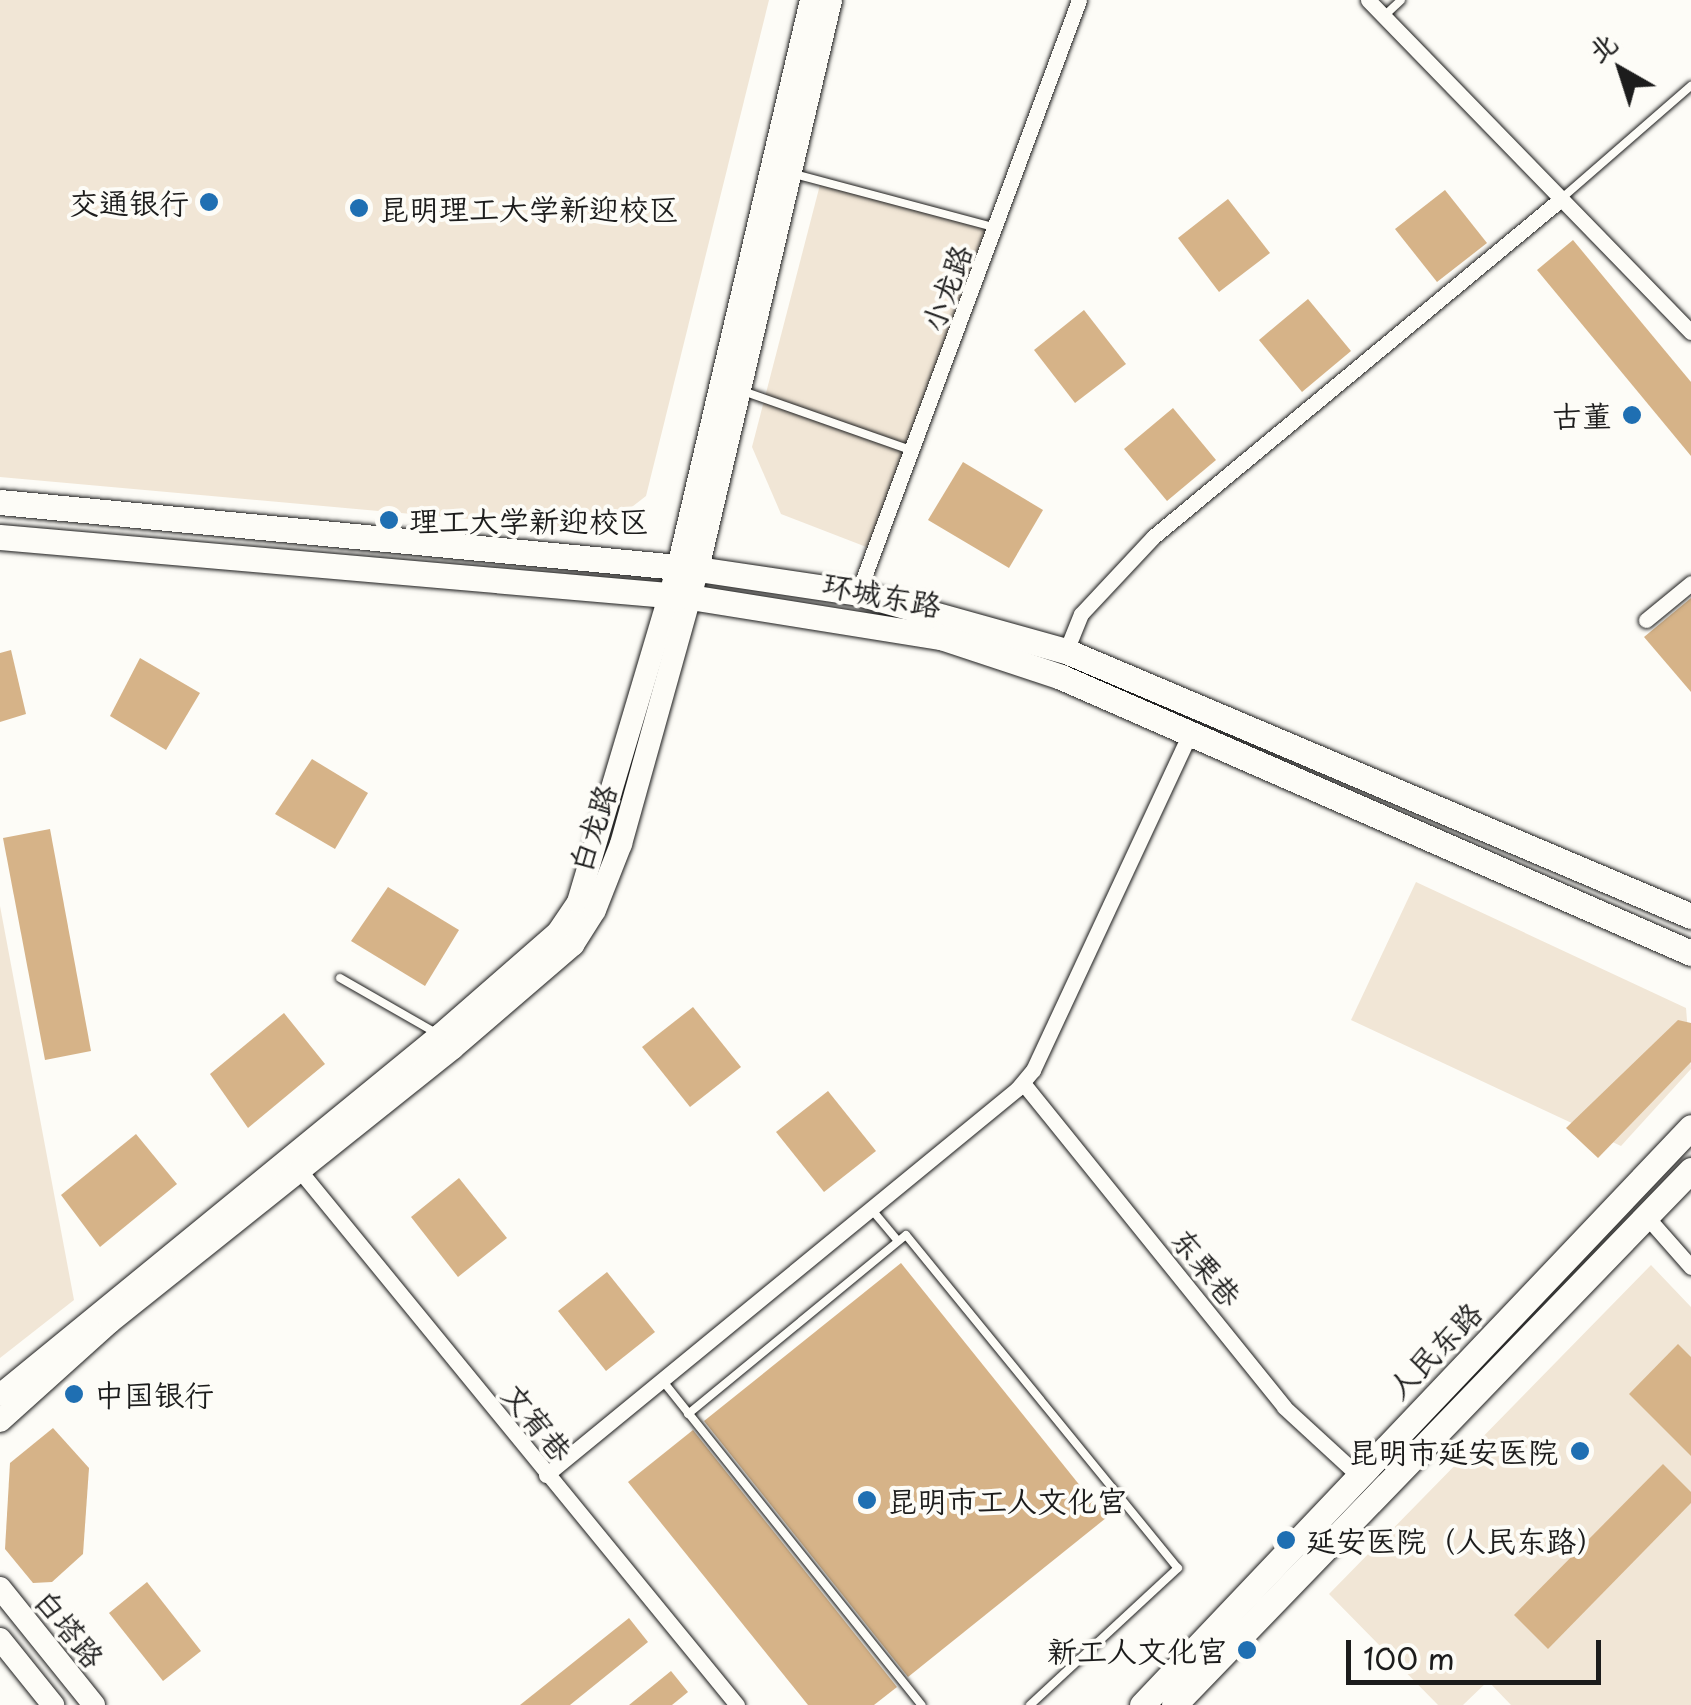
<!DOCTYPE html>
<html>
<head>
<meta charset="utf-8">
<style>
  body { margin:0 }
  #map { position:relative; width:1691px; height:1705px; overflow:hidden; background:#fdfcf7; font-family:"Playpen Sans","LXGW WenKai TC",sans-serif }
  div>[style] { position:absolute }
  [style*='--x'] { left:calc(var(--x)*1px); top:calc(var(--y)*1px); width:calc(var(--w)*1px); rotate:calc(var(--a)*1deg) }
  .built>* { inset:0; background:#f1e6d6 }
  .building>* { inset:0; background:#d6b388 }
  .roads { filter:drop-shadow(0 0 2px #1c1c1c) drop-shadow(0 0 2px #1c1c1c) }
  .service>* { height:8px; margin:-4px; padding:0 4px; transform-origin:4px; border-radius:4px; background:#fdfcf7 }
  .minor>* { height:15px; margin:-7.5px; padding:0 7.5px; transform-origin:7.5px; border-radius:7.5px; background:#fdfcf7 }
  .secondary>* { height:22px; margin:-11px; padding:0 11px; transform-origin:11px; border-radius:11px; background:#fdfcf7 }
  .primary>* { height:25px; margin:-12.5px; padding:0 12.5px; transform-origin:12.5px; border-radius:12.5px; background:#fdfcf7 }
  .dots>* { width:28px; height:28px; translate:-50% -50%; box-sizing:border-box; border:5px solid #fdfcf7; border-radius:50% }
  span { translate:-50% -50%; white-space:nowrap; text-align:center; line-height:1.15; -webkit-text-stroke:8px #fdfcf7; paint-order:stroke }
  .poi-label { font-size:30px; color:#1c1c1c }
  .right { translate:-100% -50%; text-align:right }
  .left { translate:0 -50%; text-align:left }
  .street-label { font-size:30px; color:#1c1c1c }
  .north { position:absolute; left:1571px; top:20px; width:100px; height:100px; -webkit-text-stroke:8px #fdfcf7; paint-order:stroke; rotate:321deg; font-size:28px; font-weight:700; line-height:40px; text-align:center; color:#1c1c1c }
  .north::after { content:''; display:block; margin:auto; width:35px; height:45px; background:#1c1c1c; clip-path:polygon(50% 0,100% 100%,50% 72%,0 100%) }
  .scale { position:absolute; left:1346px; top:1640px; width:255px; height:45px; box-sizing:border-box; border:5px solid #1c1c1c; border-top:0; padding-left:12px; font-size:30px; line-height:35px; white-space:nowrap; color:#1c1c1c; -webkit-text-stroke:8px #fdfcf7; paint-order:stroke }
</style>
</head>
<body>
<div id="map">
  <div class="built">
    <i style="clip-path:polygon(0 0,769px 0,646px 496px,601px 531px,0 477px)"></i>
    <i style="clip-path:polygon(822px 177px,994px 223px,869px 548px,781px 514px,752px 447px)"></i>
    <i style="clip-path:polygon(1416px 882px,1686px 1008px,1691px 1069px,1621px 1146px,1351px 1020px)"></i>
    <i style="clip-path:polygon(0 906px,74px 1300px,0 1358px)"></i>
    <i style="clip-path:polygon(1651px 1265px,1691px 1307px,1691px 1705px,1511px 1705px,1488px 1681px,1463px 1705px,1438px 1705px,1329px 1594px)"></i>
  </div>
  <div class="building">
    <i style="clip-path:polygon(1445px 190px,1487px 243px,1437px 282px,1395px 229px)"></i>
    <i style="clip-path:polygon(1228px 199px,1270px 253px,1219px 292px,1178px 238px)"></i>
    <i style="clip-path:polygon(1573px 240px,1691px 382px,1691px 456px,1537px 270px)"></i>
    <i style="clip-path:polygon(1308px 299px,1351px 351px,1302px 392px,1259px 340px)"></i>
    <i style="clip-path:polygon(1084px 310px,1126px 364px,1075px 403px,1034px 350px)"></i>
    <i style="clip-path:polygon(1173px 408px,1216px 460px,1167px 501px,1124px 449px)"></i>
    <i style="clip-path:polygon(963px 462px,1043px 510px,1009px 568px,928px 520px)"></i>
    <i style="clip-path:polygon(1691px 598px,1691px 692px,1644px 637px)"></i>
    <i style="clip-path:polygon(11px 650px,26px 714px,0 722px,0 653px)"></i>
    <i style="clip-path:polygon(140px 658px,200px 693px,166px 750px,110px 716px)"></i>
    <i style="clip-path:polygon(312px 759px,368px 793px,335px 849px,275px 814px)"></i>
    <i style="clip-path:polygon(50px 829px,91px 1051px,45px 1060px,3px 838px)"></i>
    <i style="clip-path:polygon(388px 887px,459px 930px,425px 986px,351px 941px)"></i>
    <i style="clip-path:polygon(693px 1007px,741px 1067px,690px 1107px,642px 1047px)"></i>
    <i style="clip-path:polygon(284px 1013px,325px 1064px,248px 1128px,210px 1074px)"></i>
    <i style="clip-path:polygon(1678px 1020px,1691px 1023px,1691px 1062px,1598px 1158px,1566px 1128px)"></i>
    <i style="clip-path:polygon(828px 1091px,876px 1151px,824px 1192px,776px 1132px)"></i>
    <i style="clip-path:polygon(136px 1134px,177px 1184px,100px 1247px,61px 1195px)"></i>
    <i style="clip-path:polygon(459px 1178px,507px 1238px,458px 1277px,411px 1217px)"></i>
    <i style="clip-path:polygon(901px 1263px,1106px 1518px,908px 1677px,704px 1421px)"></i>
    <i style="clip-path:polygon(607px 1272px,655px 1332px,606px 1371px,558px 1311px)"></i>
    <i style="clip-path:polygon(1678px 1344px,1691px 1357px,1691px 1456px,1629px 1394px)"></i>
    <i style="clip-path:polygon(53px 1428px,89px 1468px,83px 1554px,52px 1582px,33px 1583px,5px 1549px,10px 1463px)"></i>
    <i style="clip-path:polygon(693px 1430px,897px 1687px,874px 1705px,808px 1705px,628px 1482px)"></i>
    <i style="clip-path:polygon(1663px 1464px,1691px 1492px,1691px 1503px,1548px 1649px,1514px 1615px)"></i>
    <i style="clip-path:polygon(147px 1582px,201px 1651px,163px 1681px,109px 1613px)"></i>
    <i style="clip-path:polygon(629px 1618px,648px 1642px,570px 1705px,520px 1705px)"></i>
    <i style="clip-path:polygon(671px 1671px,688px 1692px,672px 1705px,629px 1705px)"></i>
  </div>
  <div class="roads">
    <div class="service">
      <i style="--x:1384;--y:16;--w:23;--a:-43"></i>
      <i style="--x:794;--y:174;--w:206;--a:14.9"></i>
      <i style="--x:1562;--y:198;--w:171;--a:-41"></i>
      <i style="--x:743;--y:391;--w:180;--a:19.4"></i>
      <i style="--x:340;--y:978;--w:111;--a:29.8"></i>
      <i style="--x:872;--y:1210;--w:40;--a:50"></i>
      <i style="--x:662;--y:1380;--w:416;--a:51.4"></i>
      <i style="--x:688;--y:1414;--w:282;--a:-39.4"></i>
      <i style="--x:906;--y:1235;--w:430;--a:50.8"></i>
      <i style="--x:1178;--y:1568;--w:202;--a:137.2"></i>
    </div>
    <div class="minor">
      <i style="--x:1368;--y:0;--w:463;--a:45.8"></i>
      <i style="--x:858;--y:593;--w:633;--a:-69.56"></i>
      <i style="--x:1646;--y:620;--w:58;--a:-39.4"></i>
      <i style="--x:1066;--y:651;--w:40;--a:-68"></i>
      <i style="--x:1081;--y:614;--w:105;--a:-46.9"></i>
      <i style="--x:1153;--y:537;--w:530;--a:-39.64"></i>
      <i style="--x:1023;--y:1083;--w:416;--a:51.1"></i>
      <i style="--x:1284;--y:1407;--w:102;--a:42.6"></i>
      <i style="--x:300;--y:1171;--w:690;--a:50.7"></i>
      <i style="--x:1646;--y:1216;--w:68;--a:48.6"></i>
      <i style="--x:546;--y:1475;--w:609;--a:-39.34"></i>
      <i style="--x:1017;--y:1089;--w:25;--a:-50"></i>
      <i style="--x:1033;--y:1070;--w:371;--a:-65"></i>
    </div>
    <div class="secondary">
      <i style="--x:0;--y:1395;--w:569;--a:-39.29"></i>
      <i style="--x:440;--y:1035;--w:157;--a:-41.1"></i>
      <i style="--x:558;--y:932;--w:36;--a:-56"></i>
      <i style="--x:578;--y:902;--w:350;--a:-73.4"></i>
      <i style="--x:678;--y:567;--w:582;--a:-76.8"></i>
      <i style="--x:0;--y:1421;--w:148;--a:-42"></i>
      <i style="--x:110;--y:1322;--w:438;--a:-38.6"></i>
      <i style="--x:452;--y:1049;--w:160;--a:-40.7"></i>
      <i style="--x:573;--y:945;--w:41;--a:-57.8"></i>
      <i style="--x:595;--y:910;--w:71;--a:-68.5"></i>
      <i style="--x:621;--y:844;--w:286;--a:-74.4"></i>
      <i style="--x:698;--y:569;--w:584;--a:-76.84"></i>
      <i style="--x:0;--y:1588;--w:150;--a:51.2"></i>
      <i style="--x:0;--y:1639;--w:85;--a:51.2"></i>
    </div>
    <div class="primary">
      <i style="--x:0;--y:502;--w:701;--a:5.48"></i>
      <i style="--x:698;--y:569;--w:162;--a:8.5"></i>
      <i style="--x:858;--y:593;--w:216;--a:15.6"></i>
      <i style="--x:1066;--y:651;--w:679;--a:22.98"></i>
      <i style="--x:0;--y:537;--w:693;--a:4.97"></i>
      <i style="--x:690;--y:597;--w:254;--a:9.1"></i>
      <i style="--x:941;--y:637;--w:126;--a:18.4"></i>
      <i style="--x:1061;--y:677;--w:688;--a:23.66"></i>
      <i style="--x:1142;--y:1705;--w:797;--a:-46.47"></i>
      <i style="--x:1174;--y:1705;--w:744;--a:-45.98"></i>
    </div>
  </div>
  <div class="dots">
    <i style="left:209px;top:202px;background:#1f6fb2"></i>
    <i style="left:359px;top:208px;background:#1f6fb2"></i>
    <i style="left:1632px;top:415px;background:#1f6fb2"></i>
    <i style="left:389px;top:520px;background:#1f6fb2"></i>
    <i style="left:74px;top:1394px;background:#1f6fb2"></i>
    <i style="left:1580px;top:1451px;background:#1f6fb2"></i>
    <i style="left:867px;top:1500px;background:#1f6fb2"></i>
    <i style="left:1286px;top:1540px;background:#1f6fb2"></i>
    <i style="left:1247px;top:1650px;background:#1f6fb2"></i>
  </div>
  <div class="poi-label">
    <span class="right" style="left:189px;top:202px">交通银行</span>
    <span class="left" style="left:379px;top:208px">昆明理工大学新迎校区</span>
    <span class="right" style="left:1612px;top:415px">古董</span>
    <span class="left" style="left:409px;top:520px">理工大学新迎校区</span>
    <span class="left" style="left:94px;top:1394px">中国银行</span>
    <span class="right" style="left:1558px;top:1451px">昆明市延安医院</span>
    <span class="left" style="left:887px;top:1500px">昆明市工人文化宫</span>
    <span class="left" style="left:1306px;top:1540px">延安医院（人民东路）</span>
    <span class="right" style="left:1227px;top:1650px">新工人文化宫</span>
  </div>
  <div class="street-label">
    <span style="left:946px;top:288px;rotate:-70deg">小龙路</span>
    <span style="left:882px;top:594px;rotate:11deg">环城东路</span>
    <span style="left:592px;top:828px;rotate:-72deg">白龙路</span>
    <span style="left:1207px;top:1267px;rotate:51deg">东栗巷</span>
    <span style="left:1434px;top:1350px;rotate:-46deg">人民东路</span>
    <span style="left:538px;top:1422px;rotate:51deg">文宥巷</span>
    <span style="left:70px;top:1628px;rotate:51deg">白塔路</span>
  </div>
  <div class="north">北</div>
  <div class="scale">100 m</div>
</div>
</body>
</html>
